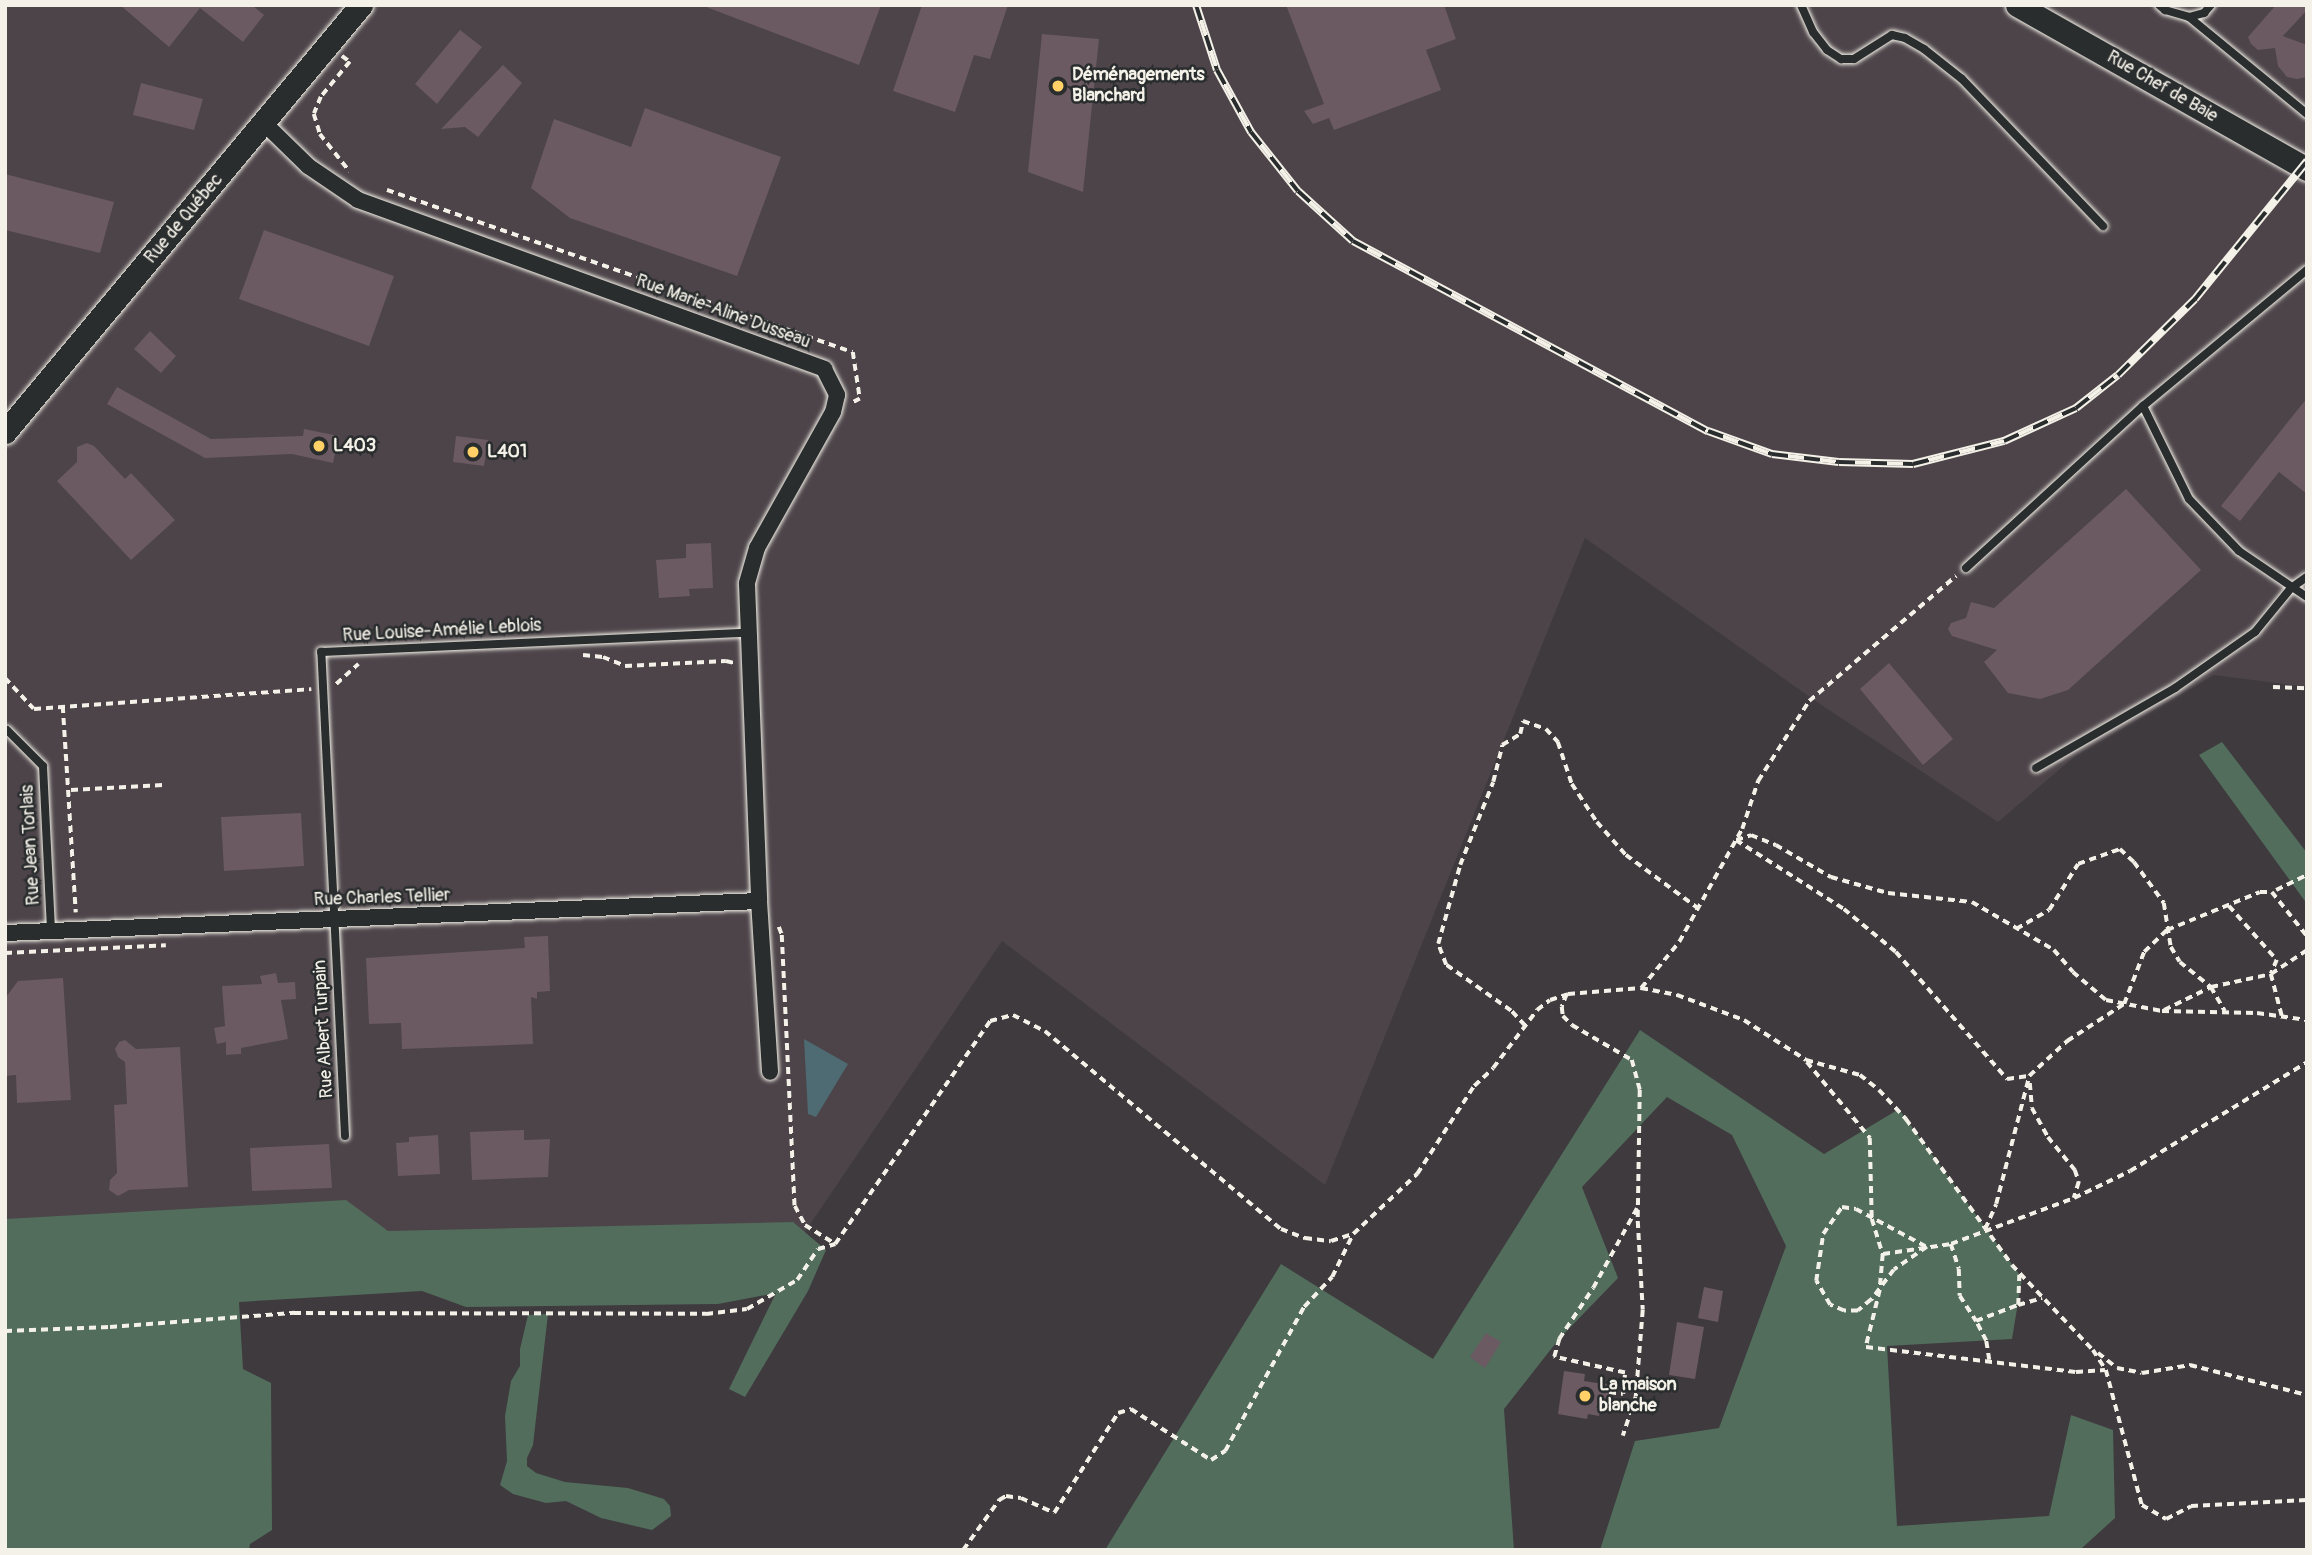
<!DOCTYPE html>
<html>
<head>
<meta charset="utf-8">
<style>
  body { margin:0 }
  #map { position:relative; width:2312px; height:1555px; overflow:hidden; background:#3e3a3e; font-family:Pangolin,sans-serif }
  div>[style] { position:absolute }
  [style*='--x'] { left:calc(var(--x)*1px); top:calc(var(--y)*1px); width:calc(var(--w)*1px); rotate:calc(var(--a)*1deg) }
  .built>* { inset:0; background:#4c4449 }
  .green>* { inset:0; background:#526d5c }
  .water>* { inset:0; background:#4e6a72 }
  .building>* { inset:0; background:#6b5a62 }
  .path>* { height:3.5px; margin-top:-1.75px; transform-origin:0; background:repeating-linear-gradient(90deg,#f4f1e8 0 7px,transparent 0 12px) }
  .roads { filter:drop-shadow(0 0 2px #f4f1e8) drop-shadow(0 0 2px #f4f1e8) }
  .lane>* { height:8px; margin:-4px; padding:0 4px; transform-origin:4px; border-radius:4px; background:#2a2d2e }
  .street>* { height:16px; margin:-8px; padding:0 8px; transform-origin:8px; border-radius:8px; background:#2a2d2e }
  .secondary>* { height:23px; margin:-11.5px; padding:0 11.5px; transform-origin:11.5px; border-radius:11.5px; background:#2a2d2e }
  .rail>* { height:8px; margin-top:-4px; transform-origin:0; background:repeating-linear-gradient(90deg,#2a2d2e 0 16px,#f4f1e8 0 32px); box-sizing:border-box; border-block:2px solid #f4f1e8 }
  .dots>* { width:19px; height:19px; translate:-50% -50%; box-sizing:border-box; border:4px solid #2a2d2e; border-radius:50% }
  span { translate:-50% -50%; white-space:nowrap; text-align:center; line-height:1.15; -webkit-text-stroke:5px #2a2d2e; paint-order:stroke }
  .poi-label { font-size:18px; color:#f4f1e8; font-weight:700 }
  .left { translate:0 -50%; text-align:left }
  .street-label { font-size:18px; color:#f4f1e8 }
  .frame { position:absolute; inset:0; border:7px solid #f4f1e8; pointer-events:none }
</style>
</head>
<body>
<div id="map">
  <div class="built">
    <i style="clip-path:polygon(5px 5px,2307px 5px,2307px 687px,2214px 675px,2074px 757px,1998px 822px,1817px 702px,1585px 538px,1325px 1185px,1002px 941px,792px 1251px,5px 1280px)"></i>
  </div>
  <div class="green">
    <i style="clip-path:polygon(2222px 742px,2307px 853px,2307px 904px,2199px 755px)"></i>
    <i style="clip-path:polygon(1640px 1030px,1824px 1154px,1899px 1109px,2022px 1278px,2012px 1339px,1887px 1346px,1897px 1526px,2049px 1516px,2071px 1415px,2113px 1430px,2115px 1518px,2082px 1548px,2068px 1550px,1600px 1550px,1635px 1441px,1719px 1428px,1786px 1246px,1732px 1135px,1667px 1097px,1582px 1187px,1618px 1278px,1559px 1339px,1504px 1409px,1514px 1550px,1105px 1550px,1281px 1264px,1433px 1359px)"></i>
    <i style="clip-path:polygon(346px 1200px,388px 1231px,793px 1222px,826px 1250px,808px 1291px,745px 1397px,729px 1389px,776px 1293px,718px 1304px,466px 1307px,422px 1291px,239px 1302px,243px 1369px,271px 1383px,272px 1530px,250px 1544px,249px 1550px,5px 1550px,5px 1219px)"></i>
    <i style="clip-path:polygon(548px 1314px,533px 1445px,527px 1458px,527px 1466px,536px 1473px,565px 1482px,628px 1488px,664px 1499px,670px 1506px,671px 1516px,652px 1530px,601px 1518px,566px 1501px,546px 1503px,513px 1494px,500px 1485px,507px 1461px,505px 1416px,511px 1381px,520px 1366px,520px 1349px,528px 1315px)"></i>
  </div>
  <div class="water">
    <i style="clip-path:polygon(804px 1039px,848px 1064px,816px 1117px,808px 1114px)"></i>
  </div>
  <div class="building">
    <i style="clip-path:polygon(120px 5px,252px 5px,264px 15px,243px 42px,200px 8px,169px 47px)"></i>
    <i style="clip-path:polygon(701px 5px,881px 5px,859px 65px)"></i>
    <i style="clip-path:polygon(922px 5px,1008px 5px,990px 59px,974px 55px,955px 112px,893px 91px)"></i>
    <i style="clip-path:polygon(1286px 5px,1444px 5px,1456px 39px,1426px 50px,1441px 90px,1334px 130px,1329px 118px,1313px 124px,1304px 111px,1324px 104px)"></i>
    <i style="clip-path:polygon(2276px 5px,2307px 5px,2307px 10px,2283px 36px,2307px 45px,2307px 77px,2297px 79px,2287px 77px,2278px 66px,2275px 48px,2258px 50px,2251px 44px,2248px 37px)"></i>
    <i style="clip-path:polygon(460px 30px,482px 47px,437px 104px,415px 84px)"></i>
    <i style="clip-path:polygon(1042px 34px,1099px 39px,1083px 192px,1028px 172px)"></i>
    <i style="clip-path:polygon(503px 65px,522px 83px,478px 137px,465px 127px,441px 129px)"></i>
    <i style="clip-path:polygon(141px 83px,203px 99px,194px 130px,133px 115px)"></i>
    <i style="clip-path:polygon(645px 108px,781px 157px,737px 276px,570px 218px,531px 188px,554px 119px,631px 147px)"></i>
    <i style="clip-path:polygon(5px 174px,114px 202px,100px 253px,5px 230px)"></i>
    <i style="clip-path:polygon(264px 230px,394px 276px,369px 346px,239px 299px)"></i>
    <i style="clip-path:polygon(150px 331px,176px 356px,161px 373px,134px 349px)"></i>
    <i style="clip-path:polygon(117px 387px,211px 439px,303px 436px,304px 429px,339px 436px,333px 463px,292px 454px,205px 458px,107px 404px)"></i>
    <i style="clip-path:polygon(2307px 398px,2307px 494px,2279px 472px,2240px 521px,2221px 506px)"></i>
    <i style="clip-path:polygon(456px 436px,488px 440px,484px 466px,453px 462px)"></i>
    <i style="clip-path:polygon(87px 443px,94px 446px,125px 479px,131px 473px,175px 520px,131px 560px,57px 481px,77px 462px,77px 447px)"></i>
    <i style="clip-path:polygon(2126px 489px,2201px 570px,2068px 690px,2040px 699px,2008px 693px,1984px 662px,1997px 650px,1952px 636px,1948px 629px,1951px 623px,1966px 618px,1971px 602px,1994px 608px)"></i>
    <i style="clip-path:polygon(711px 543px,713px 588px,689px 589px,690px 596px,659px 598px,656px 560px,686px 558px,686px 544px)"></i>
    <i style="clip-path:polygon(1889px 663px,1953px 739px,1923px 765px,1860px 689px)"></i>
    <i style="clip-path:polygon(301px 813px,304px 866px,224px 871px,221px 817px)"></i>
    <i style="clip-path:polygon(548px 936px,550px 991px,537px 992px,537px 999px,531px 997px,533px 1044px,402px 1049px,401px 1023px,369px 1024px,366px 958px,525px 948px,524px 937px)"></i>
    <i style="clip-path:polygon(276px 973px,278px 983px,295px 982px,296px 999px,281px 1000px,288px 1039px,241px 1048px,241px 1054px,226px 1055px,226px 1042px,217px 1044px,214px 1028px,225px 1026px,222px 986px,262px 984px,260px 976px)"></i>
    <i style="clip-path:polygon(63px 978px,71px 1100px,17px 1103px,16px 1075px,5px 1076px,6px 997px,18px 981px)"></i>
    <i style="clip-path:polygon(125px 1040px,136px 1049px,180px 1047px,188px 1187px,129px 1190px,118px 1196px,109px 1190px,110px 1180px,117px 1173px,114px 1105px,127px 1104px,125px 1062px,118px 1057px,115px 1049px,119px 1042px)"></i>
    <i style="clip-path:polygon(524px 1130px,524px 1140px,550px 1139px,548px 1177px,472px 1180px,470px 1132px)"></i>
    <i style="clip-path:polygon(438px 1135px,440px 1174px,398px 1176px,396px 1143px,409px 1142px,409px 1137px)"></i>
    <i style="clip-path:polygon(329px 1144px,332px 1188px,252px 1191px,250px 1148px)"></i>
    <i style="clip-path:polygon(1704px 1287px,1723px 1291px,1718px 1322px,1698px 1318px)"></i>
    <i style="clip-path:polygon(1677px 1322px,1704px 1327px,1695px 1379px,1669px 1375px)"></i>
    <i style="clip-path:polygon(1486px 1333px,1501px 1342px,1485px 1368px,1470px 1357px)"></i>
    <i style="clip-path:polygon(1564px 1371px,1585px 1374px,1584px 1381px,1610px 1385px,1608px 1401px,1602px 1400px,1599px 1416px,1588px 1414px,1587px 1419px,1558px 1414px)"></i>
  </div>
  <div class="path">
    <i style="--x:342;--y:56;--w:10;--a:37"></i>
    <i style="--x:350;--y:62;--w:45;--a:129.6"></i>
    <i style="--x:321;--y:97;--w:18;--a:112"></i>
    <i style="--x:314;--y:114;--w:21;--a:73"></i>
    <i style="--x:320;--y:134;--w:48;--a:51.7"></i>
    <i style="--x:387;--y:190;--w:493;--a:19.2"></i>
    <i style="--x:853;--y:352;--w:48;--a:81.5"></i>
    <i style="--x:860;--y:399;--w:9;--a:153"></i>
    <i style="--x:583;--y:655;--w:20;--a:6"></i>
    <i style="--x:603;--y:657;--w:24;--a:22"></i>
    <i style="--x:625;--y:666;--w:101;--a:-2.8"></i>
    <i style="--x:726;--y:661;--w:8;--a:14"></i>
    <i style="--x:5;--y:678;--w:42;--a:46.9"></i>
    <i style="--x:34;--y:709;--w:278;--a:-4.1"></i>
    <i style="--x:336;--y:684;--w:30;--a:-42"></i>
    <i style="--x:2273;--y:687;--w:34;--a:2"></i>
    <i style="--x:63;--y:706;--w:207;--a:86.4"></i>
    <i style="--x:71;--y:790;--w:92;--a:-3.1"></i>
    <i style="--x:1736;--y:840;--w:16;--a:-18"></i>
    <i style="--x:1751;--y:835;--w:27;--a:22"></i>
    <i style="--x:1776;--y:845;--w:64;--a:30.2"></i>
    <i style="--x:1831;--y:877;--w:59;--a:15.7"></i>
    <i style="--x:1888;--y:893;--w:84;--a:6.1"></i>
    <i style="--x:1972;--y:902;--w:95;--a:30.3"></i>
    <i style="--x:2054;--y:950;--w:29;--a:49"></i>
    <i style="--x:2073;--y:972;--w:43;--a:40.3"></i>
    <i style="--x:2106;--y:1000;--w:57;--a:11.1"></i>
    <i style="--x:2162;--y:1011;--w:95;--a:1.2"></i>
    <i style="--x:2257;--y:1013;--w:50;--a:8"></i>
    <i style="--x:1736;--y:840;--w:128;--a:32.6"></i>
    <i style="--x:1844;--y:909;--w:67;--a:39.6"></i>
    <i style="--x:1896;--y:952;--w:169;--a:48.8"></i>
    <i style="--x:2007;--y:1079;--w:21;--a:-8"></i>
    <i style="--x:2276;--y:890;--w:34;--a:-26"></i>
    <i style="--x:2229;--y:906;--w:72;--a:48.4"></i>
    <i style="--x:2277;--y:960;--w:15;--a:113"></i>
    <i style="--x:2271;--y:974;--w:43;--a:75.3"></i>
    <i style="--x:779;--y:927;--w:9;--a:69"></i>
    <i style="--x:782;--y:935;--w:271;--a:87.3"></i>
    <i style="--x:795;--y:1206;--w:21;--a:62"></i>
    <i style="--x:805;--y:1225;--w:36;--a:32"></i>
    <i style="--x:2016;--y:929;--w:38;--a:-30"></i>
    <i style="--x:2049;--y:910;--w:54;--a:-57.8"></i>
    <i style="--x:2078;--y:864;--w:45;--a:-19.7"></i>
    <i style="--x:2120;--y:849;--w:19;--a:43"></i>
    <i style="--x:2134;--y:862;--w:51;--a:53.8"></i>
    <i style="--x:2164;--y:903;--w:45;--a:81"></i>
    <i style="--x:2171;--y:947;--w:17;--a:59"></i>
    <i style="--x:2180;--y:962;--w:40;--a:39"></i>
    <i style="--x:2211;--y:987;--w:28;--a:60"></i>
    <i style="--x:5;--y:953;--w:161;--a:-2.8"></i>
    <i style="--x:1641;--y:988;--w:60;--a:-50.4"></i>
    <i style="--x:1679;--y:942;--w:129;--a:-60.9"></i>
    <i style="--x:1742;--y:829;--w:51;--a:-71.6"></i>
    <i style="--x:1758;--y:781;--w:95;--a:-57.5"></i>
    <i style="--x:1809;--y:701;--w:193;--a:-40.4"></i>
    <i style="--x:1567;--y:994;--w:14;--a:111"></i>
    <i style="--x:1562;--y:1007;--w:9;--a:84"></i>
    <i style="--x:1563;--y:1016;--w:13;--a:45"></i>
    <i style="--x:1572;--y:1025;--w:69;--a:30.3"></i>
    <i style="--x:1632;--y:1060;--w:31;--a:75"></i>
    <i style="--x:1640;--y:1090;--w:131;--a:90.9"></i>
    <i style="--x:1638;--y:1221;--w:89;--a:86.8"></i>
    <i style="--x:1643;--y:1310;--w:87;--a:94.6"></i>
    <i style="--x:1636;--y:1397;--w:41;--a:108.4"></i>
    <i style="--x:2164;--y:1010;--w:52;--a:-26.1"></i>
    <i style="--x:2211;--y:987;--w:61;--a:-12.2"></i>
    <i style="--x:2271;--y:974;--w:43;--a:-33.7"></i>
    <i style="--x:1525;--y:1026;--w:21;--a:-133"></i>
    <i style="--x:1511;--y:1011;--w:80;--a:-144.7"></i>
    <i style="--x:1446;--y:965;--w:22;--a:-111"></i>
    <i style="--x:1438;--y:944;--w:82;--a:-74.4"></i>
    <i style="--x:1460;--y:865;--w:89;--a:-68.3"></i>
    <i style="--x:1493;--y:782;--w:38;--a:-76"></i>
    <i style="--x:1502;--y:745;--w:21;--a:-31"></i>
    <i style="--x:1520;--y:734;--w:13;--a:-77"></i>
    <i style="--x:1523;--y:721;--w:24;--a:19"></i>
    <i style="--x:1546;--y:729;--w:18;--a:47"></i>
    <i style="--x:1558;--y:742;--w:44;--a:71.6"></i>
    <i style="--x:1572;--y:784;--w:45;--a:56.7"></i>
    <i style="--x:1597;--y:822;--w:44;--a:48.7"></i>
    <i style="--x:1626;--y:855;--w:89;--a:36.4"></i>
    <i style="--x:1807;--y:1062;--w:99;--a:50.3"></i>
    <i style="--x:1870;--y:1138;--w:81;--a:88.6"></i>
    <i style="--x:1872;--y:1219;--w:37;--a:73"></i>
    <i style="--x:1883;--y:1254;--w:36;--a:95"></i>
    <i style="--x:1880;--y:1290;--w:59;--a:103.8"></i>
    <i style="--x:1866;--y:1347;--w:211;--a:6.8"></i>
    <i style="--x:2076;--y:1372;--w:29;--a:-4"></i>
    <i style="--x:2030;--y:1083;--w:25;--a:85"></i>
    <i style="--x:2032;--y:1108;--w:33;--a:61"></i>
    <i style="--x:2048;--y:1137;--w:43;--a:50.7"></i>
    <i style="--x:2075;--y:1170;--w:13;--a:72"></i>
    <i style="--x:2079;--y:1182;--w:17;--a:107"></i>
    <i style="--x:1842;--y:1207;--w:14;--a:8"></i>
    <i style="--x:1856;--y:1209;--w:81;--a:28.2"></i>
    <i style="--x:1927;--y:1247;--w:40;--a:145.1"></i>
    <i style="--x:1894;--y:1270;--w:38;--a:127"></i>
    <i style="--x:1871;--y:1300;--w:17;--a:140"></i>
    <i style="--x:1858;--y:1311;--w:14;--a:180"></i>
    <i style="--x:1844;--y:1311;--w:15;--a:-157"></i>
    <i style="--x:1830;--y:1305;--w:28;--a:-120"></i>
    <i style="--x:1816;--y:1281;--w:48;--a:-81.5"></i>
    <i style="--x:1823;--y:1234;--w:33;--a:-55"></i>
    <i style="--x:1985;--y:1229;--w:27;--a:-66"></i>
    <i style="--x:1996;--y:1204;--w:132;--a:-75.5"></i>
    <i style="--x:2029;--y:1076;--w:52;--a:-42.6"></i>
    <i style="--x:2067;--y:1041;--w:68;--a:-33"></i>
    <i style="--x:2124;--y:1004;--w:56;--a:-69"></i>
    <i style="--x:2144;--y:952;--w:32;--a:-44"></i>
    <i style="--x:2167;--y:930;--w:100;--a:-22.2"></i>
    <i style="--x:2260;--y:892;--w:12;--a:0"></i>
    <i style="--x:2272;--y:892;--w:56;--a:51.5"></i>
    <i style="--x:1951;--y:1244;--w:26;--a:72"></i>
    <i style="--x:1959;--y:1269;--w:27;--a:88"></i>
    <i style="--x:1960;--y:1296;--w:30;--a:57"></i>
    <i style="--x:1883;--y:1254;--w:69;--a:-8.4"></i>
    <i style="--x:1951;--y:1244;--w:131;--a:-20.5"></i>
    <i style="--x:2074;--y:1198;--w:62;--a:-25.7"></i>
    <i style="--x:2130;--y:1171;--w:208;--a:-31.6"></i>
    <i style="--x:2018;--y:1305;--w:25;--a:-16"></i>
    <i style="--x:5;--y:1331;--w:105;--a:-2.2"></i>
    <i style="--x:110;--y:1327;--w:185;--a:-4.4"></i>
    <i style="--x:294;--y:1313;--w:412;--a:0.1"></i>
    <i style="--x:706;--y:1314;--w:41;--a:-7"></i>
    <i style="--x:747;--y:1309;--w:58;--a:-30.1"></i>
    <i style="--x:797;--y:1280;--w:37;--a:-56"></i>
    <i style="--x:818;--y:1249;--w:18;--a:-16"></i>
    <i style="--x:835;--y:1244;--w:272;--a:-55.2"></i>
    <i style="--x:990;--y:1021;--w:24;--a:-15"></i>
    <i style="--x:1013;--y:1015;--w:36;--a:27"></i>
    <i style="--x:1045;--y:1031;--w:308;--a:40"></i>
    <i style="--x:1281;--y:1229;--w:26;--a:21"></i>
    <i style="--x:1305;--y:1238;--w:26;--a:7"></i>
    <i style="--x:1331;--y:1241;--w:23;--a:-18"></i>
    <i style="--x:2098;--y:1353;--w:24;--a:38"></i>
    <i style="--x:2117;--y:1368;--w:25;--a:11"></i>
    <i style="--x:2142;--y:1373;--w:49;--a:-9.5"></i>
    <i style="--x:2190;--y:1365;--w:121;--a:14.4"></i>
    <i style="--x:1989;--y:1360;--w:19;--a:-99"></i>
    <i style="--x:1986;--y:1341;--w:22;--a:-117"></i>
    <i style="--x:1976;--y:1321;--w:45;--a:-20.9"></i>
    <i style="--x:2018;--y:1305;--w:30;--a:-88"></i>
    <i style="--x:1609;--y:1392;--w:14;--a:8"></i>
    <i style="--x:1623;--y:1394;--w:21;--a:-85"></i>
    <i style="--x:1625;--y:1373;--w:73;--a:-167.3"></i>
    <i style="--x:1554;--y:1357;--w:19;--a:-74"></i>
    <i style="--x:1559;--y:1339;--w:61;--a:-56.3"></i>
    <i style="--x:1593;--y:1288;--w:91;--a:-61.2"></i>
    <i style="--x:963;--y:1550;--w:62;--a:-54.2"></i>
    <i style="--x:999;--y:1500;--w:8;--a:-30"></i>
    <i style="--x:1006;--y:1496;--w:15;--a:8"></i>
    <i style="--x:1021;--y:1498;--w:36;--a:24"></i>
    <i style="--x:1054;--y:1513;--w:119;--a:-57.4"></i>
    <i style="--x:1118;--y:1413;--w:14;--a:-17"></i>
    <i style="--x:1131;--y:1409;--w:95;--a:32.5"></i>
    <i style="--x:1211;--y:1460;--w:17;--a:-33"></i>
    <i style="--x:1225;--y:1451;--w:164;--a:-61.3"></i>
    <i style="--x:1304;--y:1307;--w:41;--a:-47"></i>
    <i style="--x:1332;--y:1277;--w:48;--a:-64"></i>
    <i style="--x:1353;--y:1234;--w:88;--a:-43.2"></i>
    <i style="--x:1417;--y:1174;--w:105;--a:-57.1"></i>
    <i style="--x:1474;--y:1086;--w:26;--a:-43"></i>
    <i style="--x:1493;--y:1068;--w:73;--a:-52.8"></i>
    <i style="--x:1537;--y:1010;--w:16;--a:-38"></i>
    <i style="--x:1550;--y:1000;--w:19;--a:-18"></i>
    <i style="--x:1568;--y:994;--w:73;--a:-4.7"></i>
    <i style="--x:1641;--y:988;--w:37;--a:11"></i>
    <i style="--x:1677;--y:995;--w:72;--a:20.5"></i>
    <i style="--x:1744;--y:1020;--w:74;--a:32.8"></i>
    <i style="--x:1806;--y:1060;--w:56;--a:15.5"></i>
    <i style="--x:1860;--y:1075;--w:24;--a:38"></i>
    <i style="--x:1879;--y:1090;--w:40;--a:47"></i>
    <i style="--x:1906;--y:1119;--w:180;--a:54"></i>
    <i style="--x:2012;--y:1265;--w:117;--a:46.4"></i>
    <i style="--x:2093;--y:1350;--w:24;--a:57"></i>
    <i style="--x:2106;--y:1370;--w:140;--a:75.1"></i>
    <i style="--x:2142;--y:1505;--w:28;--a:30"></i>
    <i style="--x:2166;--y:1519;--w:28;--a:-27"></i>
    <i style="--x:2191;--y:1506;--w:116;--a:-3"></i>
  </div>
  <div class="roads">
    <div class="lane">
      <i style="--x:1801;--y:5;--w:30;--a:66"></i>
      <i style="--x:1813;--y:32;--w:23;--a:52"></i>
      <i style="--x:1827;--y:50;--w:17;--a:33"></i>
      <i style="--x:1841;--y:59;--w:13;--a:0"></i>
      <i style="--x:1854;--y:59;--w:45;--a:-32.3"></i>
      <i style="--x:1892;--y:35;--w:13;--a:13"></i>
      <i style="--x:1905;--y:38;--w:22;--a:30"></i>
      <i style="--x:1924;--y:49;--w:48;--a:38.3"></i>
      <i style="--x:1962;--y:79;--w:204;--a:46.2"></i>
      <i style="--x:2159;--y:5;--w:8;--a:40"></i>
      <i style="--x:2165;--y:10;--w:25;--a:16"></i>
      <i style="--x:2189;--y:17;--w:16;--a:-15"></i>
      <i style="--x:2204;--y:13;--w:11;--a:-49"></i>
      <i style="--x:2189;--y:17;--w:153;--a:39.4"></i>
      <i style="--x:2143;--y:406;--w:104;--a:63.7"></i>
      <i style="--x:2189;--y:499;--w:72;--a:46.1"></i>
      <i style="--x:2239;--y:551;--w:82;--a:34.1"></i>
      <i style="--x:1966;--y:568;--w:240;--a:-42.5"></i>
      <i style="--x:2143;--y:406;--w:213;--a:-39.7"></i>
      <i style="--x:7;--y:730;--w:51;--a:45"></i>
      <i style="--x:43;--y:766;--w:165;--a:87.2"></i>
      <i style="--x:2036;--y:768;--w:160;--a:-29.9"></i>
      <i style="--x:2175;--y:688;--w:98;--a:-35"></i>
      <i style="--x:2255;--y:632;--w:57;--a:-50.7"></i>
      <i style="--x:2291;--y:588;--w:19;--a:-35"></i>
      <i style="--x:345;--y:1136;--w:485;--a:-92.8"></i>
      <i style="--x:321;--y:652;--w:426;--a:-2.6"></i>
    </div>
    <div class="street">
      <i style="--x:264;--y:123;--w:62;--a:44.3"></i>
      <i style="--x:308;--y:166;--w:60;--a:34.2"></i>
      <i style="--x:358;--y:200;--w:496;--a:19.9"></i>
      <i style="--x:824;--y:369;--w:29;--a:63"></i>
      <i style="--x:837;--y:395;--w:17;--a:103"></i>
      <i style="--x:833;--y:412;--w:156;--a:119.2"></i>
      <i style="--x:757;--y:548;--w:37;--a:106"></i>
      <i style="--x:747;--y:584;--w:317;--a:87.8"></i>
      <i style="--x:759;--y:901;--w:171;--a:86.3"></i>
      <i style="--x:5;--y:933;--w:755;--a:-2.43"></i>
    </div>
    <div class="secondary">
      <i style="--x:2017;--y:5;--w:333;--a:29.5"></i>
      <i style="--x:5;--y:432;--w:556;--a:-50.18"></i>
    </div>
  </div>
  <div class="rail">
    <i style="--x:1196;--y:5;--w:68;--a:72.1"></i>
    <i style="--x:1217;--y:70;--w:71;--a:61.3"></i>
    <i style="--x:1251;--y:132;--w:75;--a:51.5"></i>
    <i style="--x:1298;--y:191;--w:74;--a:42.3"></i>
    <i style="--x:1353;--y:241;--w:403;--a:28.2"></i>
    <i style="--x:1708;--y:431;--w:68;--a:19.8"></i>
    <i style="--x:1772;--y:454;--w:67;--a:6.8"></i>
    <i style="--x:1839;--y:462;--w:74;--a:1.5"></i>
    <i style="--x:1913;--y:464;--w:94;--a:-14.2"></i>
    <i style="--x:2004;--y:441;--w:79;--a:-24.6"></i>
    <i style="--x:2076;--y:408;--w:53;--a:-38.2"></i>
    <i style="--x:2118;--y:375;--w:108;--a:-44.6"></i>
    <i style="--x:2195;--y:299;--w:178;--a:-50.9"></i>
  </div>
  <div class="dots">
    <i style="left:1058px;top:86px;background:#ffd166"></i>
    <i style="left:319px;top:446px;background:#ffd166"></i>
    <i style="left:473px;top:452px;background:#ffd166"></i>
    <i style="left:1585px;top:1396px;background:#ffd166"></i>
  </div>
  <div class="poi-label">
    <span class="left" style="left:1072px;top:86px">Déménagements<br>Blanchard</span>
    <span class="left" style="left:333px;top:446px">L403</span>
    <span class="left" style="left:487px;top:452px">L401</span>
    <span class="left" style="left:1599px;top:1396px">La maison<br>blanche</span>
  </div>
  <div class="street-label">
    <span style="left:2162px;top:87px;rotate:30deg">Rue Chef de Baie</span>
    <span style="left:184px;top:219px;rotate:-50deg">Rue de Québec</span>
    <span style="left:723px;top:312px;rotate:20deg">Rue Marie-Aline Dusseau</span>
    <span style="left:442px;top:631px;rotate:-3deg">Rue Louise-Amélie Leblois</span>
    <span style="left:31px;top:845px;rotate:-93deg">Rue Jean Torlais</span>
    <span style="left:382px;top:898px;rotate:-2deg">Rue Charles Tellier</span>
    <span style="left:324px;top:1029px;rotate:-93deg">Rue Albert Turpain</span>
  </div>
  <div class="frame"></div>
</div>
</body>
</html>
